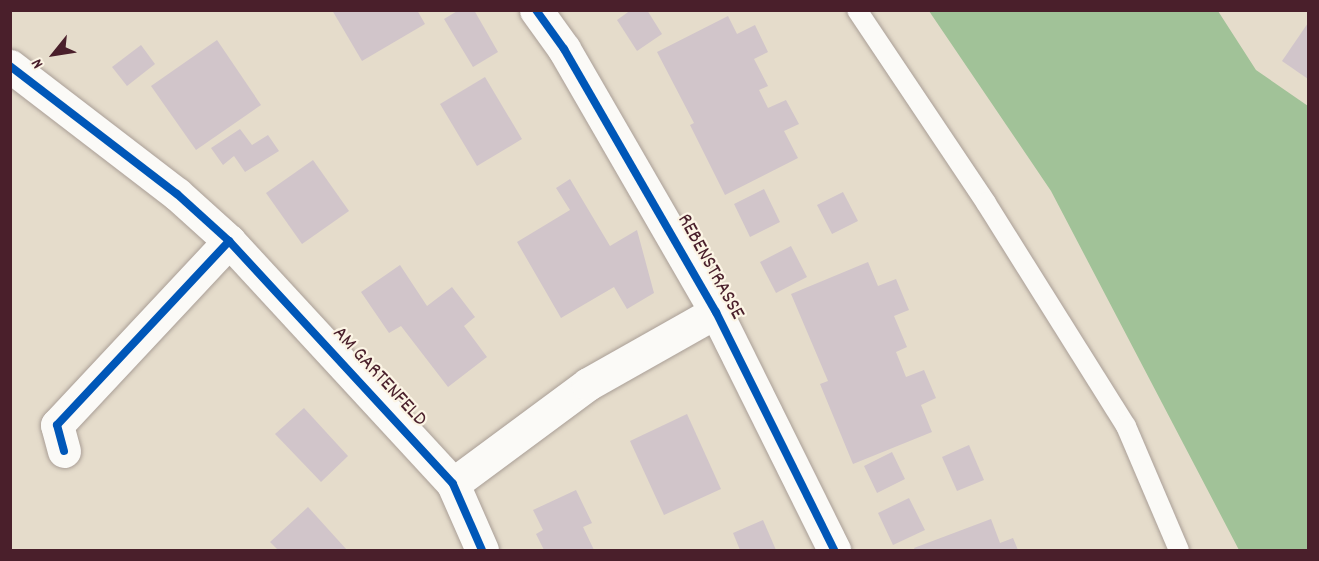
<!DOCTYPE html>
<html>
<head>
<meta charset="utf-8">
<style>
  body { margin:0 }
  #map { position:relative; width:1319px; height:561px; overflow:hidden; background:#e5dccb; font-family:Dekko,sans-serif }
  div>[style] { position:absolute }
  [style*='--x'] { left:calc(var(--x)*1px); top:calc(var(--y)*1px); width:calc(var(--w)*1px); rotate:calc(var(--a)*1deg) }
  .forest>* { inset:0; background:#a1c298 }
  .building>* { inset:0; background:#d1c5ca }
  .roads { filter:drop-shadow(0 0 2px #a99e96) drop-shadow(0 0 2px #a99e96) }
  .service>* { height:20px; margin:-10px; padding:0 10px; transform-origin:10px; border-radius:10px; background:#fbfaf7 }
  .minor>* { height:33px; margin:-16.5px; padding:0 16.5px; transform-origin:16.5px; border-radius:16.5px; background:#fbfaf7 }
  .cycleway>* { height:8px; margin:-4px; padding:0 4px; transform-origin:4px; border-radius:4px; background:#0057b8 }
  span { translate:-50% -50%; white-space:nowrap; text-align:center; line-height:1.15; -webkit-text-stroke:4.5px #fcf5e5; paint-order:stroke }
  .street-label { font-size:21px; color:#4a1f2b }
  .frame { position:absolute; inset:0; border:12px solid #4a1f2b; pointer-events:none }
  .north { position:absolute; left:24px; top:24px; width:60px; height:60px; -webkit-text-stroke:4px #fcf5e5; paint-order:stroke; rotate:240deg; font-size:16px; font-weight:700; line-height:24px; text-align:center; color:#4a1f2b }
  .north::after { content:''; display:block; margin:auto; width:21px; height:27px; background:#4a1f2b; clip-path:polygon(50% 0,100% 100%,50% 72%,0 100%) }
</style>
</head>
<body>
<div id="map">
  <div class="forest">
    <i style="clip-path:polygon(929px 11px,1218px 11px,1256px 70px,1308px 106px,1308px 550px,1239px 550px,1051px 191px)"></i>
  </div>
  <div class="building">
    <i style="clip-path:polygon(332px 10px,417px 10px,425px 24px,362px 61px)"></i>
    <i style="clip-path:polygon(459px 10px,474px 10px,498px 52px,473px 67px,444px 19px)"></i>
    <i style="clip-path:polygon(631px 10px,647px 10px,662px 34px,637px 51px,617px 20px)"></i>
    <i style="clip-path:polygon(728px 16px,737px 34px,755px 25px,768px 52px,754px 59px,768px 86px,759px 90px,768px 108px,786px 100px,799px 124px,784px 131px,798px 158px,725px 195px,690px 125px,694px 123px,657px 52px)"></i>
    <i style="clip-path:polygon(1308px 23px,1308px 79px,1282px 61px)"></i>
    <i style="clip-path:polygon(217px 40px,261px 105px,196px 150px,151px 86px)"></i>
    <i style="clip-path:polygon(141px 45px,155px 64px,127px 86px,112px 67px)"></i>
    <i style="clip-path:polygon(485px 77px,522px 139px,477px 166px,440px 104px)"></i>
    <i style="clip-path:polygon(240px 129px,252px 145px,268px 135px,279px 151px,245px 172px,234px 156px,223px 165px,211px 148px)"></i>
    <i style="clip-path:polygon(313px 160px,349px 211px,302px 244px,266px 193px)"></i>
    <i style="clip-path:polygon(570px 179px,610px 246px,637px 230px,654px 293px,627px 309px,614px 287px,561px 318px,517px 242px,570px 210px,556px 188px)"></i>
    <i style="clip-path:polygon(764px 189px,780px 222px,750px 237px,734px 204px)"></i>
    <i style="clip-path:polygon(843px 192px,858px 221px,832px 234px,817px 205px)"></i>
    <i style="clip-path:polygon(791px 246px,807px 277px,776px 293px,760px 262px)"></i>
    <i style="clip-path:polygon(868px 262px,878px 286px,896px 279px,909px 310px,894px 316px,907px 347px,896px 352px,906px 377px,924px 370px,936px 398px,921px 405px,932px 432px,853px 464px,820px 384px,828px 381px,791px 294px)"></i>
    <i style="clip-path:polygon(400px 265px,427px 306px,452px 287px,475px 317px,464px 326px,487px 357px,448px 387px,401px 326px,389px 333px,361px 292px)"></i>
    <i style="clip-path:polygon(304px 408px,348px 456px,321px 482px,275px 434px)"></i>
    <i style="clip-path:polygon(687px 414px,721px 489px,664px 515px,630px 441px)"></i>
    <i style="clip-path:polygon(969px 445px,984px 480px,957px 491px,942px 457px)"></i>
    <i style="clip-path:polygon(892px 452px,905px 479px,877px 493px,864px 466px)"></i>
    <i style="clip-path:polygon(576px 490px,592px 523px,583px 527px,594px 550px,544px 550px,536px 534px,543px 530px,533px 510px)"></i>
    <i style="clip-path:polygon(909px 498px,925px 530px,893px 545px,878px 513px)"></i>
    <i style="clip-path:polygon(308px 507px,347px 550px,278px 550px,270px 542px)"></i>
    <i style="clip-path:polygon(991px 519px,1000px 543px,1013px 538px,1018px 550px,915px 550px,914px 548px)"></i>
    <i style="clip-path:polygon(763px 520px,776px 550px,740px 550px,733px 533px)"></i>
  </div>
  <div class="roads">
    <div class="service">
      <i style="--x:857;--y:10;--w:232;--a:56.2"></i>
      <i style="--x:986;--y:203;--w:263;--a:57.9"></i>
      <i style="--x:1126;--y:426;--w:135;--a:66.9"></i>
    </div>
    <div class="minor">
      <i style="--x:536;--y:10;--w:48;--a:54.3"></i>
      <i style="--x:564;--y:49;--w:304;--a:60"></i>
      <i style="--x:716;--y:312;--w:266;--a:63.6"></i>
      <i style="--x:10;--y:66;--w:210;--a:37.5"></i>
      <i style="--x:177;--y:194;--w:70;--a:42.1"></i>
      <i style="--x:229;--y:241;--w:330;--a:47.3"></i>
      <i style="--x:453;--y:484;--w:72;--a:66.3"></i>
      <i style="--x:64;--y:451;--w:27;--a:-105"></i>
      <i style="--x:57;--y:425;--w:252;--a:-46.9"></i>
      <i style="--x:453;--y:484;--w:168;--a:-36.5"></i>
      <i style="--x:588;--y:384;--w:147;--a:-29.4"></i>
    </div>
  </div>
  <div class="cycleway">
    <i style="--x:536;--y:10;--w:48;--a:54.3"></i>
    <i style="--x:564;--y:49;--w:304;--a:60"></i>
    <i style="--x:716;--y:312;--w:266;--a:63.6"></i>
    <i style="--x:10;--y:66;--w:210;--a:37.5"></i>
    <i style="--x:177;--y:194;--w:70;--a:42.1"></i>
    <i style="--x:229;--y:241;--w:330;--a:47.3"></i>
    <i style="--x:453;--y:484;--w:72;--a:66.3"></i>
    <i style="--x:64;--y:451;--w:27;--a:-105"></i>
    <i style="--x:57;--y:425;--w:252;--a:-46.9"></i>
  </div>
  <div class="street-label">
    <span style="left:710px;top:267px;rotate:61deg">REBENSTRASSE</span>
    <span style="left:379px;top:377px;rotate:47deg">AM GARTENFELD</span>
  </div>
  <div class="frame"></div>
  <div class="north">N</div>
</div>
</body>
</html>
